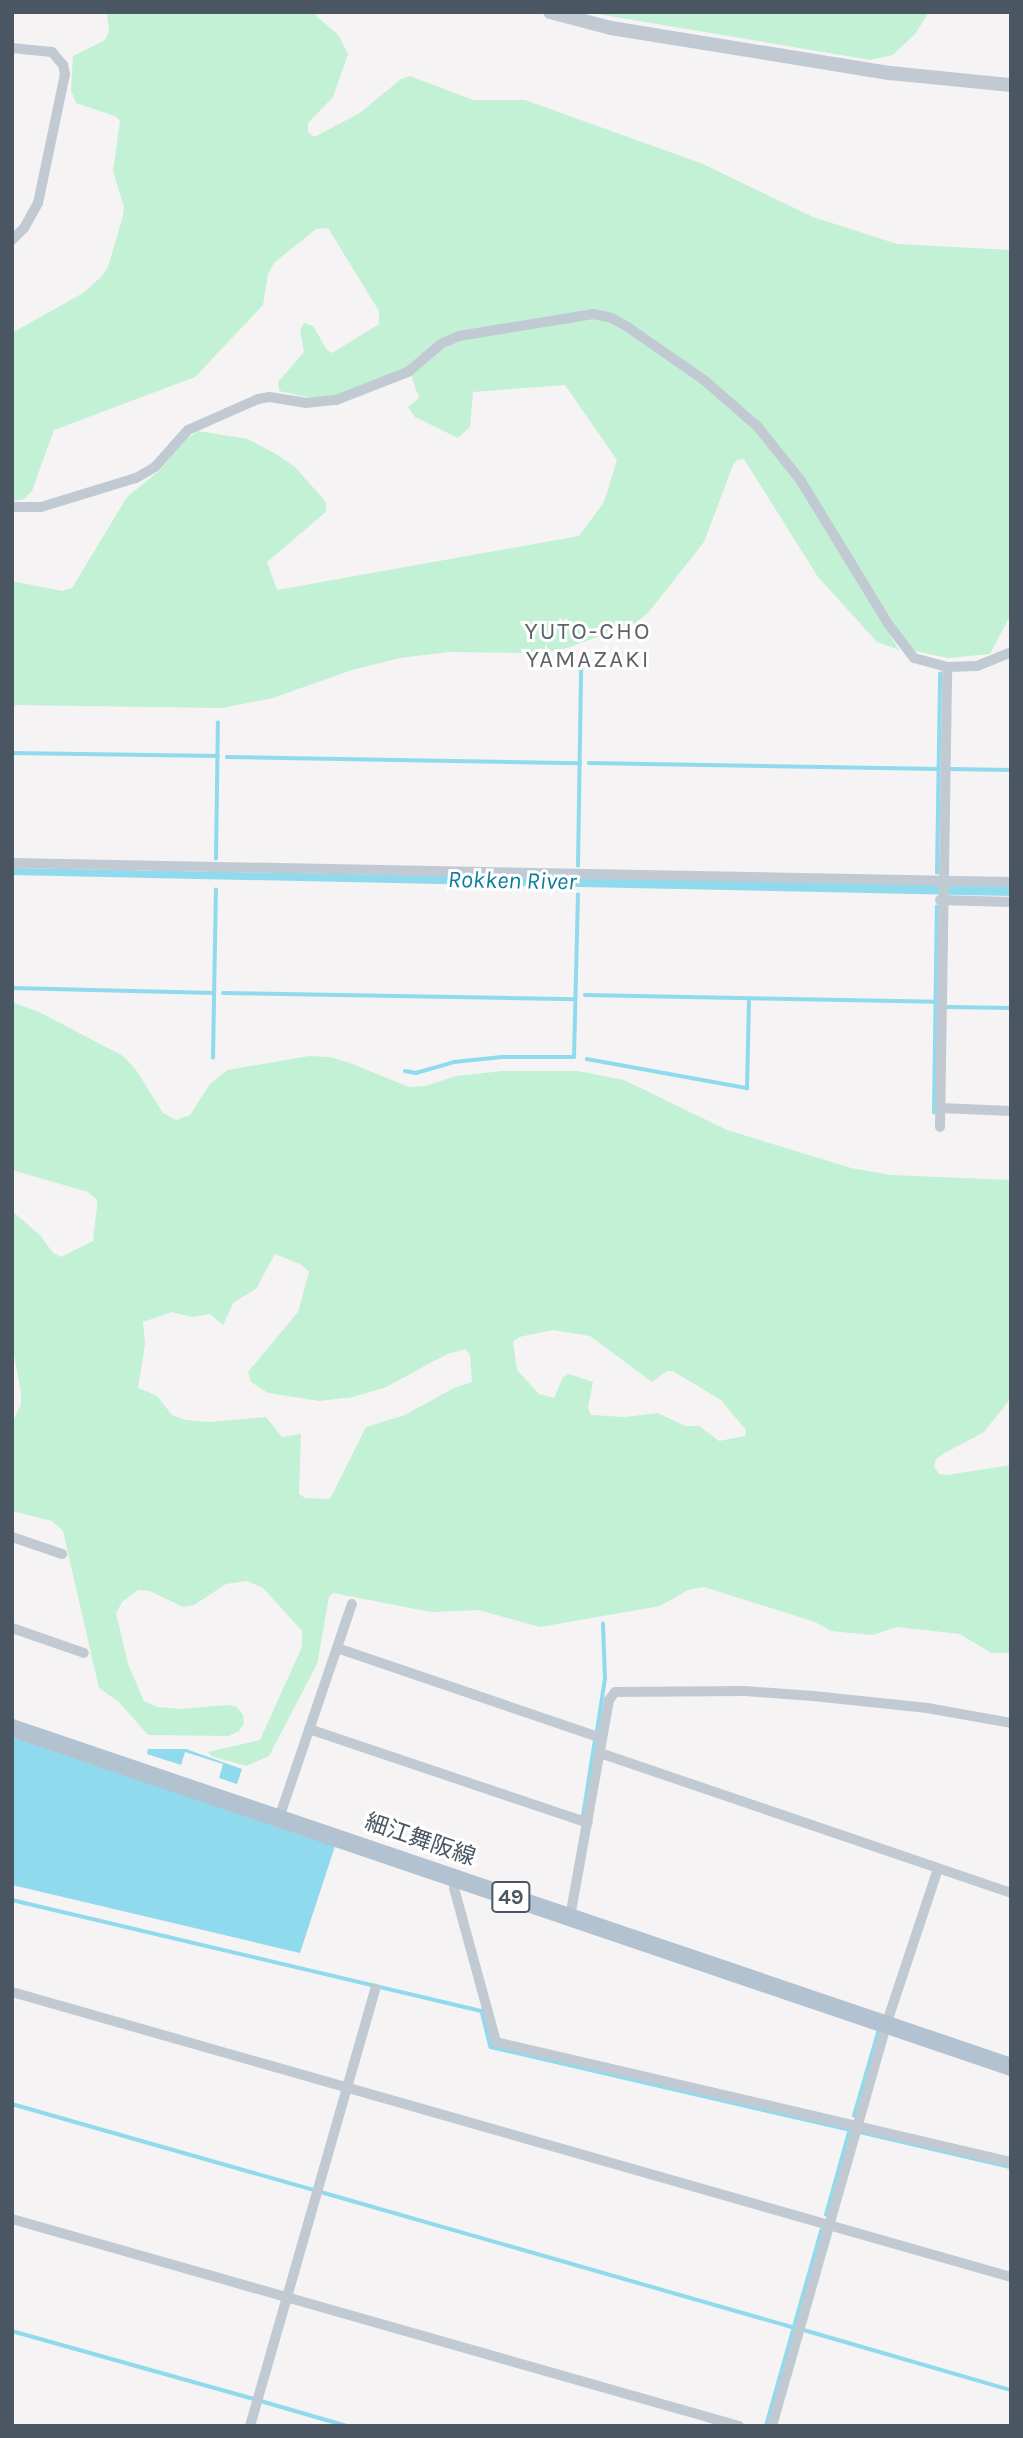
<!DOCTYPE html>
<html>
<head>
<meta charset="utf-8">
<style>
  body { margin:0 }
  #map { position:relative; width:1023px; height:2438px; overflow:hidden; background:#f5f3f3; font-family:Karla,"Noto Sans JP",sans-serif }
  div>[style] { position:absolute }
  [style*='--x'] { left:calc(var(--x)*1px); top:calc(var(--y)*1px); width:calc(var(--w)*1px); rotate:calc(var(--a)*1deg) }
  .green>* { inset:0; background:#c3f1d5 }
  .water>* { inset:0; background:#90daee }
  .stream>* { height:3.5px; margin:-1.75px; padding:0 1.75px; transform-origin:1.75px; border-radius:1.75px; background:#90daee }
  .minor>* { height:10px; margin:-5px; padding:0 5px; transform-origin:5px; border-radius:5px; background:#c1cad2 }
  .tertiary>* { height:14px; margin:-7px; padding:0 7px; transform-origin:7px; border-radius:7px; background:#c1cad2 }
  .primary>* { height:18px; margin:-9px; padding:0 9px; transform-origin:9px; border-radius:9px; background:#b3c2d1 }
  span { translate:-50% -50%; white-space:nowrap; text-align:center; line-height:1.15; -webkit-text-stroke:6px #fff; paint-order:stroke }
  .shield-label span { padding:2px 5px; background:#fff; border:2px solid; border-radius:5px; -webkit-text-stroke-width:0 }
  .shield-label { font-size:21px; color:#4a5661; font-weight:700 }
  .street-label { font-size:23px; color:#4a5661 }
  .neighbourhood-label { font-size:24px; color:#5f6368; letter-spacing:2px }
  .water-label { font-size:24px; color:#0c7c9b; font-style:italic }
  .frame { position:absolute; inset:0; border:14px solid #4a5661; pointer-events:none }
</style>
</head>
<body>
<div id="map">
  <div class="green">
    <i style="clip-path:polygon(107px 12px,312px 12px,339px 36px,348px 54px,333px 97px,308px 123px,308px 132px,314px 137px,360px 113px,401px 79px,410px 76px,473px 100px,525px 100px,703px 164px,813px 217px,897px 244px,1011px 250px,1011px 614px,990px 654px,948px 658px,915px 651px,901px 635px,804px 478px,760px 424px,707px 377px,593px 310px,458px 332px,406px 369px,335px 396px,316px 399px,279px 391px,278px 382px,304px 352px,300px 330px,304px 323px,313px 326px,327px 350px,332px 353px,379px 324px,379px 311px,328px 228px,316px 229px,274px 263px,268px 274px,263px 305px,195px 377px,54px 430px,32px 491px,24px 499px,12px 501px,12px 333px,83px 293px,101px 277px,108px 267px,123px 216px,124px 207px,113px 171px,120px 121px,115px 116px,76px 103px,71px 90px,73px 56px,105px 40px,109px 32px)"></i>
    <i style="clip-path:polygon(586px 12px,929px 12px,915px 34px,893px 55px,870px 60px)"></i>
    <i style="clip-path:polygon(592px 318px,611px 322px,702px 383px,754px 429px,798px 483px,899px 650px,877px 642px,818px 577px,744px 459px,737px 460px,733px 465px,704px 542px,648px 613px,635px 623px,567px 648px,543px 653px,449px 652px,400px 658px,352px 670px,273px 698px,222px 708px,12px 705px,12px 581px,62px 591px,72px 588px,127px 497px,159px 471px,185px 440px,198px 431px,248px 439px,276px 454px,295px 467px,326px 502px,326px 512px,267px 562px,277px 590px,579px 536px,604px 502px,617px 460px,565px 385px,473px 392px,470px 427px,458px 438px,415px 417px,408px 407px,419px 398px,411px 375px,436px 353px,460px 340px)"></i>
    <i style="clip-path:polygon(evenodd,12px 1002px,39px 1012px,123px 1056px,136px 1070px,163px 1113px,176px 1120px,190px 1115px,210px 1084px,227px 1070px,309px 1056px,330px 1057px,350px 1063px,409px 1087px,425px 1086px,456px 1076px,503px 1071px,578px 1071px,624px 1080px,727px 1130px,851px 1168px,891px 1175px,1011px 1180px,1011px 1398px,984px 1432px,943px 1454px,936px 1459px,934px 1467px,939px 1474px,947px 1475px,1011px 1465px,1011px 1653px,991px 1653px,960px 1634px,897px 1627px,872px 1635px,831px 1631px,815px 1622px,704px 1587px,688px 1590px,660px 1606px,540px 1627px,479px 1610px,431px 1612px,333px 1593px,329px 1597px,317px 1664px,269px 1756px,246px 1766px,211px 1756px,208px 1752px,260px 1740px,302px 1647px,302px 1631px,263px 1588px,247px 1581px,226px 1584px,194px 1605px,183px 1607px,150px 1591px,138px 1590px,122px 1602px,116px 1613px,128px 1664px,144px 1701px,157px 1707px,181px 1709px,228px 1705px,237px 1707px,243px 1715px,244px 1724px,239px 1731px,229px 1736px,148px 1735px,119px 1702px,99px 1688px,63px 1531px,52px 1521px,12px 1511px,12px 1424px,21px 1404px,21px 1393px,12px 1343px,12px 1211px,40px 1235px,53px 1253px,61px 1257px,93px 1241px,97px 1207px,97px 1200px,88px 1192px,12px 1170px,12px 1002px,275px 1254px,302px 1265px,309px 1272px,298px 1312px,248px 1372px,251px 1382px,268px 1393px,319px 1401px,353px 1397px,386px 1387px,447px 1354px,466px 1349px,470px 1355px,472px 1382px,454px 1388px,405px 1415px,366px 1427px,330px 1499px,305px 1498px,299px 1494px,301px 1434px,282px 1437px,266px 1417px,209px 1422px,185px 1420px,172px 1415px,157px 1396px,138px 1388px,145px 1344px,143px 1322px,172px 1312px,192px 1317px,210px 1314px,223px 1325px,234px 1302px,256px 1289px,275px 1254px,12px 1002px,553px 1330px,590px 1336px,652px 1382px,667px 1371px,673px 1371px,721px 1400px,746px 1430px,745px 1436px,719px 1441px,699px 1426px,685px 1426px,658px 1413px,625px 1417px,591px 1415px,588px 1408px,593px 1382px,569px 1374px,563px 1377px,554px 1398px,539px 1394px,517px 1370px,513px 1342px,519px 1337px,553px 1330px)"></i>
  </div>
  <div class="water">
    <i style="clip-path:polygon(12px 868px,1011px 886px,1011px 896px,12px 875px)"></i>
    <i style="clip-path:polygon(20px 1738px,335px 1846px,300px 1953px,12px 1885px,12px 1739px)"></i>
    <i style="clip-path:polygon(148px 1749px,186px 1749px,242px 1769px,237px 1784px,219px 1778px,223px 1764px,185px 1752px,181px 1765px,147px 1754px)"></i>
  </div>
  <div class="stream">
    <i style="--x:12;--y:753;--w:206;--a:0.8"></i>
    <i style="--x:227;--y:757;--w:353;--a:1"></i>
    <i style="--x:589;--y:763;--w:350;--a:1"></i>
    <i style="--x:950;--y:769;--w:61;--a:0.9"></i>
    <i style="--x:216;--y:859;--w:136;--a:-89.2"></i>
    <i style="--x:578;--y:866;--w:199;--a:-89.1"></i>
    <i style="--x:937;--y:873;--w:199;--a:-89.1"></i>
    <i style="--x:12;--y:988;--w:202;--a:1.4"></i>
    <i style="--x:223;--y:993;--w:352;--a:1"></i>
    <i style="--x:585;--y:995;--w:351;--a:1.1"></i>
    <i style="--x:948;--y:1007;--w:63;--a:0.9"></i>
    <i style="--x:213;--y:1058;--w:168;--a:-89"></i>
    <i style="--x:587;--y:1059;--w:163;--a:10.3"></i>
    <i style="--x:747;--y:1088;--w:89;--a:-88.7"></i>
    <i style="--x:405;--y:1071;--w:11;--a:10"></i>
    <i style="--x:416;--y:1073;--w:40;--a:-16"></i>
    <i style="--x:454;--y:1062;--w:48;--a:-5.9"></i>
    <i style="--x:502;--y:1057;--w:72;--a:0"></i>
    <i style="--x:574;--y:1057;--w:162;--a:-88.6"></i>
    <i style="--x:934;--y:1113;--w:206;--a:-89.2"></i>
    <i style="--x:597;--y:1731;--w:53;--a:-81.3"></i>
    <i style="--x:605;--y:1679;--w:55;--a:-92.1"></i>
    <i style="--x:583;--y:1816;--w:77;--a:-81"></i>
    <i style="--x:12;--y:1900;--w:483;--a:13.3"></i>
    <i style="--x:482;--y:2011;--w:37;--a:76"></i>
    <i style="--x:491;--y:2047;--w:369;--a:13"></i>
    <i style="--x:12;--y:2104;--w:313;--a:15.9"></i>
    <i style="--x:854;--y:2116;--w:86;--a:-73.9"></i>
    <i style="--x:860;--y:2132;--w:155;--a:13.1"></i>
    <i style="--x:321;--y:2192;--w:493;--a:16"></i>
    <i style="--x:826;--y:2215;--w:89;--a:-74.4"></i>
    <i style="--x:804;--y:2330;--w:216;--a:16.2"></i>
    <i style="--x:12;--y:2331;--w:251;--a:15.7"></i>
    <i style="--x:261;--y:2401;--w:90;--a:16.2"></i>
    <i style="--x:766;--y:2426;--w:203;--a:-74.2"></i>
  </div>
  <div class="minor">
    <i style="--x:12;--y:48;--w:40;--a:5.7"></i>
    <i style="--x:52;--y:52;--w:17;--a:50"></i>
    <i style="--x:63;--y:65;--w:9;--a:77"></i>
    <i style="--x:65;--y:74;--w:132;--a:101.8"></i>
    <i style="--x:38;--y:203;--w:29;--a:119"></i>
    <i style="--x:24;--y:228;--w:17;--a:135"></i>
    <i style="--x:12;--y:507;--w:29;--a:0"></i>
    <i style="--x:41;--y:507;--w:99;--a:-17"></i>
    <i style="--x:136;--y:478;--w:22;--a:-30"></i>
    <i style="--x:155;--y:467;--w:50;--a:-48.3"></i>
    <i style="--x:188;--y:430;--w:77;--a:-23.9"></i>
    <i style="--x:258;--y:399;--w:11;--a:-10"></i>
    <i style="--x:269;--y:397;--w:37;--a:9"></i>
    <i style="--x:306;--y:403;--w:30;--a:-6"></i>
    <i style="--x:336;--y:400;--w:77;--a:-21.3"></i>
    <i style="--x:408;--y:372;--w:43;--a:-40.3"></i>
    <i style="--x:441;--y:344;--w:20;--a:-24"></i>
    <i style="--x:459;--y:336;--w:136;--a:-9.3"></i>
    <i style="--x:593;--y:314;--w:19;--a:12"></i>
    <i style="--x:612;--y:318;--w:20;--a:30"></i>
    <i style="--x:629;--y:328;--w:91;--a:34.7"></i>
    <i style="--x:704;--y:380;--w:70;--a:41"></i>
    <i style="--x:757;--y:426;--w:70;--a:51.3"></i>
    <i style="--x:801;--y:481;--w:169;--a:58.6"></i>
    <i style="--x:889;--y:625;--w:41;--a:52.9"></i>
    <i style="--x:914;--y:658;--w:34;--a:15"></i>
    <i style="--x:947;--y:667;--w:30;--a:-2"></i>
    <i style="--x:977;--y:666;--w:37;--a:-22"></i>
    <i style="--x:12;--y:863;--w:999;--a:1.09"></i>
    <i style="--x:940;--y:900;--w:71;--a:1.6"></i>
    <i style="--x:940;--y:1108;--w:71;--a:2.4"></i>
    <i style="--x:940;--y:1127;--w:460;--a:-89.1"></i>
    <i style="--x:12;--y:1537;--w:53;--a:18.8"></i>
    <i style="--x:12;--y:1628;--w:76;--a:19.1"></i>
    <i style="--x:337;--y:1648;--w:280;--a:18.8"></i>
    <i style="--x:309;--y:1729;--w:294;--a:18.6"></i>
    <i style="--x:600;--y:1753;--w:434;--a:18.8"></i>
    <i style="--x:279;--y:1818;--w:226;--a:-71.2"></i>
    <i style="--x:457;--y:1879;--w:9;--a:108"></i>
    <i style="--x:454;--y:1888;--w:160;--a:74.7"></i>
    <i style="--x:496;--y:2042;--w:529;--a:13.12"></i>
    <i style="--x:570;--y:1917;--w:220;--a:-79.8"></i>
    <i style="--x:609;--y:1700;--w:10;--a:-53"></i>
    <i style="--x:615;--y:1692;--w:130;--a:-0.4"></i>
    <i style="--x:745;--y:1691;--w:68;--a:4.2"></i>
    <i style="--x:813;--y:1696;--w:115;--a:6"></i>
    <i style="--x:927;--y:1708;--w:85;--a:10.1"></i>
    <i style="--x:12;--y:1992;--w:1039;--a:15.92"></i>
    <i style="--x:12;--y:2219;--w:756;--a:15.89"></i>
    <i style="--x:250;--y:2426;--w:455;--a:-74"></i>
    <i style="--x:772;--y:2426;--w:417;--a:-74.1"></i>
    <i style="--x:886;--y:2025;--w:164;--a:-71.6"></i>
  </div>
  <div class="tertiary">
    <i style="--x:550;--y:12;--w:63;--a:14.7"></i>
    <i style="--x:611;--y:28;--w:283;--a:9.2"></i>
    <i style="--x:890;--y:73;--w:122;--a:5.7"></i>
  </div>
  <div class="primary">
    <i style="--x:12;--y:1728;--w:1055;--a:18.74"></i>
  </div>
  <div class="shield-label">
    <span style="left:511px;top:1897px">49</span>
  </div>
  <div class="street-label">
    <span style="left:420px;top:1840px;rotate:19deg">細江舞阪線</span>
  </div>
  <div class="neighbourhood-label">
    <span style="left:588px;top:646px">YUTO-CHO<br>YAMAZAKI</span>
  </div>
  <div class="water-label">
    <span style="left:512px;top:881px;rotate:1deg">Rokken River</span>
  </div>
  <div class="frame"></div>
</div>
</body>
</html>
